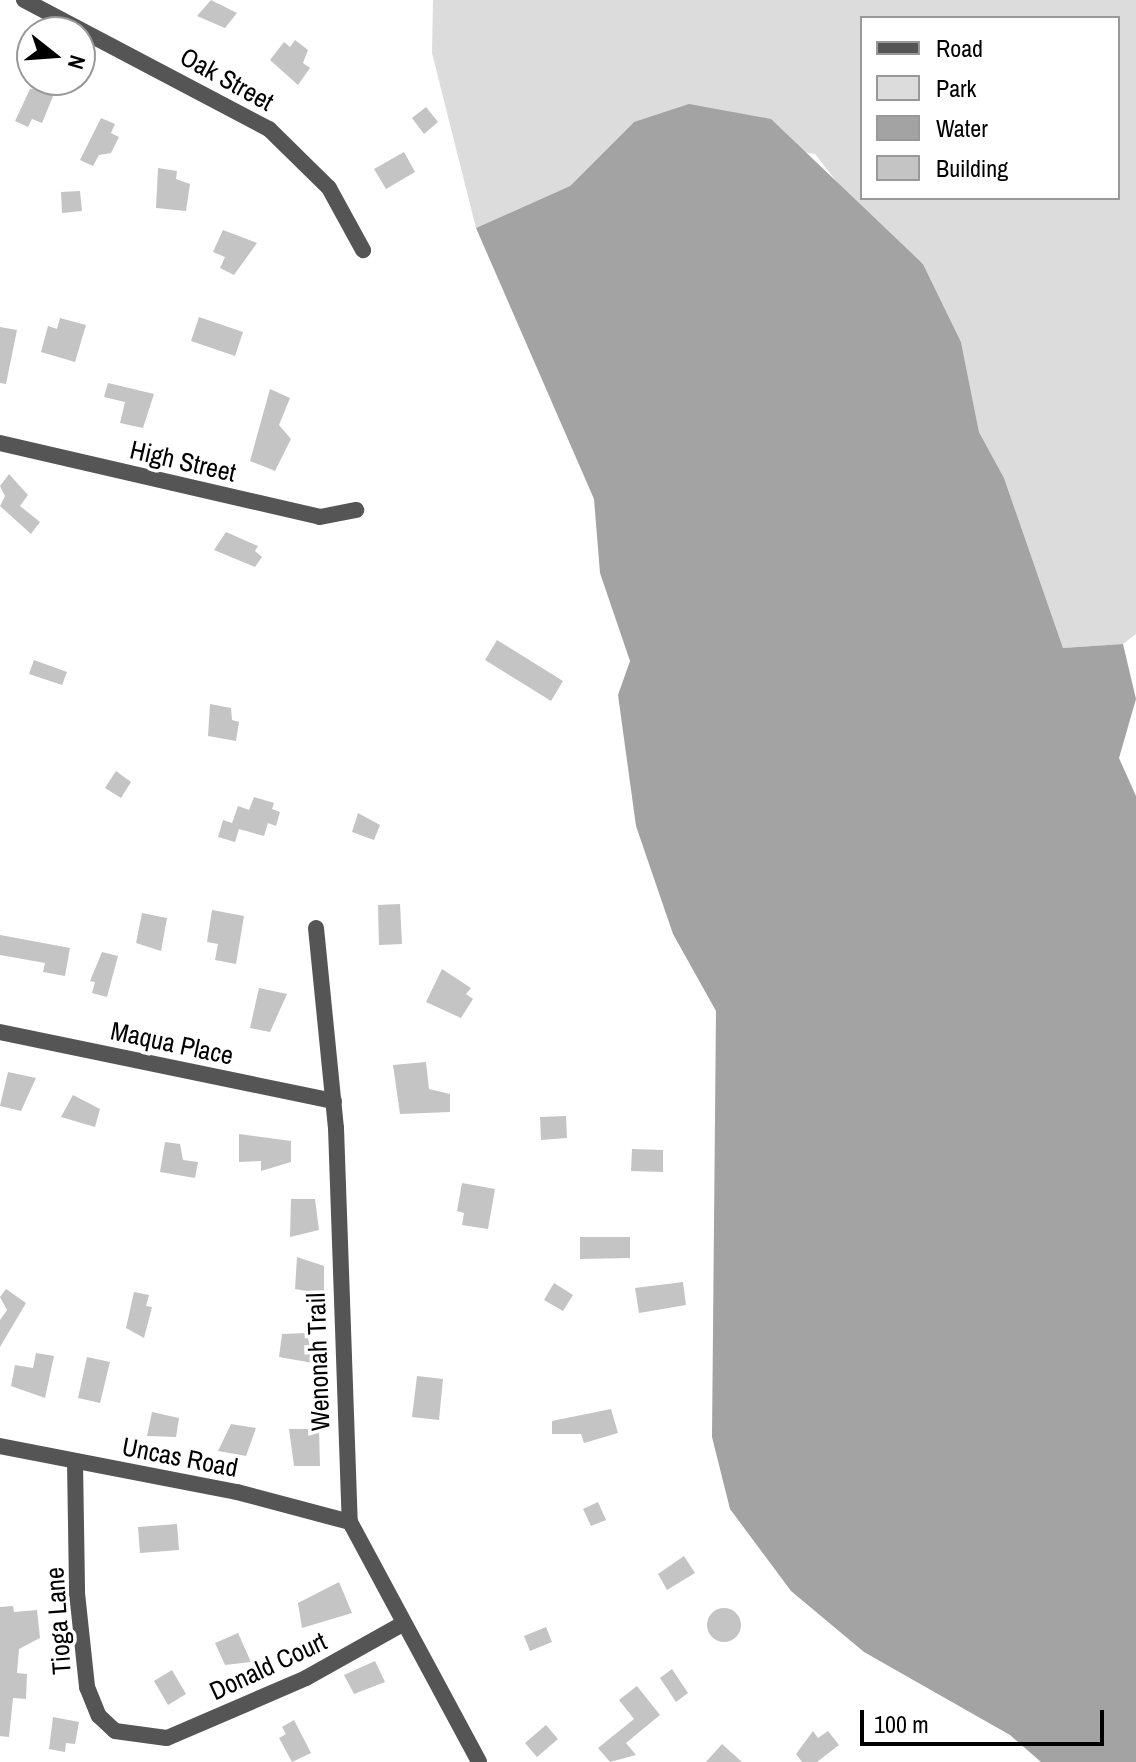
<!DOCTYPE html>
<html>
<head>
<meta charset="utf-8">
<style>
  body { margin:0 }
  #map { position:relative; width:1136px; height:1762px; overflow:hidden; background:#fff; font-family:"Archivo Narrow",sans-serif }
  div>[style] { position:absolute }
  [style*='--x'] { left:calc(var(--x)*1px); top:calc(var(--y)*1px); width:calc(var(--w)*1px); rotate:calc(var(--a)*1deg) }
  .green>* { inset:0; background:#dcdcdc }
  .water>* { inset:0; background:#a3a3a3 }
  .building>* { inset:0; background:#c4c4c4 }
  .round { border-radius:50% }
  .minor>* { height:16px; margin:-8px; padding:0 8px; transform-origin:8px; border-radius:8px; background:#555 }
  span { translate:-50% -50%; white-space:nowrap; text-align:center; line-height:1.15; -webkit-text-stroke:7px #fff; paint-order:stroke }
  .street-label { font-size:26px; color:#000 }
  .legend { position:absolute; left:860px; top:16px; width:260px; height:184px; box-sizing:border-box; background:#fff; border:2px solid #999; margin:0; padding:10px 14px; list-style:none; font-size:24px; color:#000 }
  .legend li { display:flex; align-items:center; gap:16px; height:40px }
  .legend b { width:40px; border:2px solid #999 }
  .north { position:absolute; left:16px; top:16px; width:80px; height:80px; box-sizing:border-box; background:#fff; border:2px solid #999; border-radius:50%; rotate:107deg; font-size:22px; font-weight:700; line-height:32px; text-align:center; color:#000 }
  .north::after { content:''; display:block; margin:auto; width:28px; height:36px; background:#000; clip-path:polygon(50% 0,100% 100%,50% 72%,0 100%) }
  .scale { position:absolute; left:860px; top:1710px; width:244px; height:36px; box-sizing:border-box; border:4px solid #000; border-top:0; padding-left:10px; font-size:24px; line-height:28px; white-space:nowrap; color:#000; -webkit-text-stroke:6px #fff; paint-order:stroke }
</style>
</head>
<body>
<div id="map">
  <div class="green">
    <i style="clip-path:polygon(evenodd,433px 0,1136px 0,1136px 634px,1123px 644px,1063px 648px,1004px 478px,979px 432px,961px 342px,923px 264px,844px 191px,815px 154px,634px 122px,570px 186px,476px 228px,432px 53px,433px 0,862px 18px,1118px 18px,1118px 198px,862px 198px,862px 18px)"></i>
  </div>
  <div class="water">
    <i style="clip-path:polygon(689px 104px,771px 119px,923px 264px,961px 342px,979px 432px,1004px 478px,1063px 648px,1123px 644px,1136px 699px,1119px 758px,1136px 796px,1136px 1762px,1041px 1762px,1010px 1735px,864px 1652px,791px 1591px,730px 1509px,712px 1437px,716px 1011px,673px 934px,636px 826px,618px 695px,630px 661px,600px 573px,594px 499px,476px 228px,570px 186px,634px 122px)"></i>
  </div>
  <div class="building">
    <i style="clip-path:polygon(211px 0,237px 13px,225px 28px,197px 16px)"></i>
    <i style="clip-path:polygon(295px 40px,308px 50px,303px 63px,310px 68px,298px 85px,270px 60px,284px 42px,290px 47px)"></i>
    <i style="clip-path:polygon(41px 88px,54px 94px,42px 123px,32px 119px,28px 127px,15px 121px,30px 89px)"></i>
    <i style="clip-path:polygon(426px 107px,438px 122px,424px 134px,412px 118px)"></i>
    <i style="clip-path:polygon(101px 118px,115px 124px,111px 133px,119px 137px,111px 153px,99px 155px,93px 166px,80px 160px)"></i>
    <i style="clip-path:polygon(404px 152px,415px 172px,386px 189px,374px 169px)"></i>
    <i style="clip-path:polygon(158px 168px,177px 171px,176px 179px,190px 184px,186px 211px,156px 208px)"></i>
    <i style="clip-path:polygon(80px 191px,82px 211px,62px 213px,61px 192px)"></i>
    <i style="clip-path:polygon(223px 230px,257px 243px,234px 275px,220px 268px,225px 257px,213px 252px)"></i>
    <i style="clip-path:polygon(199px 317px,243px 332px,235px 356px,191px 341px)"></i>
    <i style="clip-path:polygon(60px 318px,86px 325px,75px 362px,41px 352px,48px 326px,57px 329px)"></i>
    <i style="clip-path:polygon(0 327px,17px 330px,6px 384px,0 383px)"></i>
    <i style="clip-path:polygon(108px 383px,154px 394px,143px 428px,120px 423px,125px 402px,104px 397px)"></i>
    <i style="clip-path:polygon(270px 389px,290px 398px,279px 425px,291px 439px,275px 471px,250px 461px)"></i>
    <i style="clip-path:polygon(9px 474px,28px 495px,20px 506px,40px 522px,31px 534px,0 506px,5px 496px,0 486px)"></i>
    <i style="clip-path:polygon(226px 532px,258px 546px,255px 551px,262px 557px,255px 567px,214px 550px)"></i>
    <i style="clip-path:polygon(497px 640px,563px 681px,551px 701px,485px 660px)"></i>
    <i style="clip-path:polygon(34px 660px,67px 672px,62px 685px,29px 674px)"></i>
    <i style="clip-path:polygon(210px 704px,231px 708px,232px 720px,239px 722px,236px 741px,208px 736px)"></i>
    <i style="clip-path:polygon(116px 771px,131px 782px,121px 798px,105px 788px)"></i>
    <i style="clip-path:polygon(254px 797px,274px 803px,272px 809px,280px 812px,276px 826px,268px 823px,264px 836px,239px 829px,235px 842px,218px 837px,223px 820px,232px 823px,238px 806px,249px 810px)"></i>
    <i style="clip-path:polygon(358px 813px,380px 825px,374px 840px,352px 832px)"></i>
    <i style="clip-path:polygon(400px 904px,402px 944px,379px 945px,378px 905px)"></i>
    <i style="clip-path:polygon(212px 910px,244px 916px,236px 964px,215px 960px,218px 944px,207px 942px)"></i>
    <i style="clip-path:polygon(142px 913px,167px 918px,161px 951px,136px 943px)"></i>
    <i style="clip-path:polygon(0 935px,70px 948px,65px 976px,43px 972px,45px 963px,0 955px)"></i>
    <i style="clip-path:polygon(102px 952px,118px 956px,107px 997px,92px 993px,95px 982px,90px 981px)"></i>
    <i style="clip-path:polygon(442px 969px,471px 988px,466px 994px,473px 999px,461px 1018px,426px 1002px)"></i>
    <i style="clip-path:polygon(259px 988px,287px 994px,270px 1032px,250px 1028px)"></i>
    <i style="clip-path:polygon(426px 1062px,429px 1089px,450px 1094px,450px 1112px,400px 1114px,393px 1065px)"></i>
    <i style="clip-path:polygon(8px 1072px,36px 1078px,21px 1111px,0 1106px)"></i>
    <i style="clip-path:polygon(73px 1095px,100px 1109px,95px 1127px,61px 1117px)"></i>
    <i style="clip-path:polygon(566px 1116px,567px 1138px,541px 1140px,540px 1117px)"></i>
    <i style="clip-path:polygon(239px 1134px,291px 1141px,291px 1162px,261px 1171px,261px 1161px,239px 1162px)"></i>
    <i style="clip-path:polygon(165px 1142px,180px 1144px,183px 1160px,198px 1162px,195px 1178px,160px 1172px)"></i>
    <i style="clip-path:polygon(632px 1149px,663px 1150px,663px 1172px,631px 1171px)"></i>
    <i style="clip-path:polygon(462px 1183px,495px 1189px,488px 1229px,462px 1225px,464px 1213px,457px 1211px)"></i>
    <i style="clip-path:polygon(291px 1199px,315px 1199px,319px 1230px,290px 1237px)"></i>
    <i style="clip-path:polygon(580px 1237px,630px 1237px,630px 1258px,580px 1259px)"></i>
    <i style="clip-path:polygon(297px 1257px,324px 1266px,324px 1294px,295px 1289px)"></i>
    <i style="clip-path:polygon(683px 1282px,686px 1305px,639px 1313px,635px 1288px)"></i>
    <i style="clip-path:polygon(554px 1283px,573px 1295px,563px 1311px,544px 1300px)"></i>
    <i style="clip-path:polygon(6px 1289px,26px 1303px,0 1347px,0 1320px,7px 1310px,0 1297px)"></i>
    <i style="clip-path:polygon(134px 1292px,149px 1295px,146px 1306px,152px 1307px,144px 1338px,126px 1328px)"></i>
    <i style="clip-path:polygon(307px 1333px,313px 1363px,279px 1357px,282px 1334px)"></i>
    <i style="clip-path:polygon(36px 1353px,54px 1356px,45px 1398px,11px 1386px,15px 1365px,33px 1368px)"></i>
    <i style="clip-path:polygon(87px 1357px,110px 1362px,100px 1403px,78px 1398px)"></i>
    <i style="clip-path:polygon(417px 1376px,443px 1379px,439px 1420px,412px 1417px)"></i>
    <i style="clip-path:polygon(611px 1409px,618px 1433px,584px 1443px,581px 1434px,552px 1434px,552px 1421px)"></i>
    <i style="clip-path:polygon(152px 1412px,179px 1418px,176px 1437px,147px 1436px)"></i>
    <i style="clip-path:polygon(231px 1424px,256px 1428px,246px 1456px,218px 1451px)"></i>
    <i style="clip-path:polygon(289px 1429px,319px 1429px,320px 1466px,294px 1466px)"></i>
    <i style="clip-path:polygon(598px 1502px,606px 1520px,591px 1526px,583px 1509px)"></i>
    <i style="clip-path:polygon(177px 1524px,179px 1550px,140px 1553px,138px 1527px)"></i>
    <i style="clip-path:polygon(684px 1556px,695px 1573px,667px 1590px,658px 1574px)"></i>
    <i style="clip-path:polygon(339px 1582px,352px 1613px,302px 1628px,298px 1603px)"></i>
    <i style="clip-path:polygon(13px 1606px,14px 1612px,37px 1610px,40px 1638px,19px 1649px,17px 1673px,27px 1674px,26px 1699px,13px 1698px,9px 1737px,0 1736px,0 1607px)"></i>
    <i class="round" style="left:707px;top:1608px;width:34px;height:34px"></i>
    <i style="clip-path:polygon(546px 1627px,552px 1642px,530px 1651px,524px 1636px)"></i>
    <i style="clip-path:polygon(238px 1633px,251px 1662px,225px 1665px,215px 1643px)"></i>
    <i style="clip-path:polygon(375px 1661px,385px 1682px,354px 1694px,344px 1675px)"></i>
    <i style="clip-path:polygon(672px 1669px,688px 1693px,676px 1702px,660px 1678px)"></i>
    <i style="clip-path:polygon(172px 1670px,186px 1694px,168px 1705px,154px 1681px)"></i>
    <i style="clip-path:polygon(637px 1686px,660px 1715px,626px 1743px,636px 1755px,610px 1762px,598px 1748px,634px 1719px,619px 1700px)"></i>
    <i style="clip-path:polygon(53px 1717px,79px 1722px,75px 1744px,66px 1743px,65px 1752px,49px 1749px)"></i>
    <i style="clip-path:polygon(294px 1720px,311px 1753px,292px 1762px,279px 1738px,286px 1734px,282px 1727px)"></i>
    <i style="clip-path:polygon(546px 1725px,558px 1739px,537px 1757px,525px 1743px)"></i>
    <i style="clip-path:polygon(813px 1731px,818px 1738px,828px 1731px,839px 1745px,817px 1762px,802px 1762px,796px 1754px)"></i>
    <i style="clip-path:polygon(722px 1744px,742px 1762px,706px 1762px)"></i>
  </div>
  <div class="minor">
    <i style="--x:24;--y:0;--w:277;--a:27.8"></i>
    <i style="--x:269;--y:129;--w:84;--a:44.5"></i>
    <i style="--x:329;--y:188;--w:71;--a:61.3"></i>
    <i style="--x:0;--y:443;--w:328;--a:13"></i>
    <i style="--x:320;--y:517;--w:37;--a:-11"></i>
    <i style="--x:316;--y:928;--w:201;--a:84.3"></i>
    <i style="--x:336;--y:1128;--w:394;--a:88"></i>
    <i style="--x:350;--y:1522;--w:272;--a:61.7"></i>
    <i style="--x:0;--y:1032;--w:341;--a:11.7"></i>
    <i style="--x:0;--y:1446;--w:241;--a:11"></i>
    <i style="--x:237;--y:1492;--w:117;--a:14.9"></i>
    <i style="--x:75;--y:1461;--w:132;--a:89.1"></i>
    <i style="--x:77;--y:1593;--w:95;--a:83.9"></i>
    <i style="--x:87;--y:1687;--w:31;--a:68"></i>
    <i style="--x:99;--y:1716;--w:22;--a:43"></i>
    <i style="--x:115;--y:1731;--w:52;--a:7.7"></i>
    <i style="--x:167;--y:1738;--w:151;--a:-23.3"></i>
    <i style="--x:306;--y:1678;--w:109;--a:-29.2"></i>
  </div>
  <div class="street-label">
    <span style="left:227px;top:79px;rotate:29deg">Oak Street</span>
    <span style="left:183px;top:461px;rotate:13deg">High Street</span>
    <span style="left:172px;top:1043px;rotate:12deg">Maqua Place</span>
    <span style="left:318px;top:1362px;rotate:-92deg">Wenonah Trail</span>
    <span style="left:180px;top:1457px;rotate:11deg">Uncas Road</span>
    <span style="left:58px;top:1621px;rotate:-94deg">Tioga Lane</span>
    <span style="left:268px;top:1666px;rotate:-25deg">Donald Court</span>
  </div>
  <ul class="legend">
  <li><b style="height:10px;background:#555"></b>Road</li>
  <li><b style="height:22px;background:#dcdcdc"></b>Park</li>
  <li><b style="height:22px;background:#a3a3a3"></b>Water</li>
  <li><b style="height:22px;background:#c4c4c4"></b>Building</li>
  </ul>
  <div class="north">N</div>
  <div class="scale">100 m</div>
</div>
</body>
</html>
